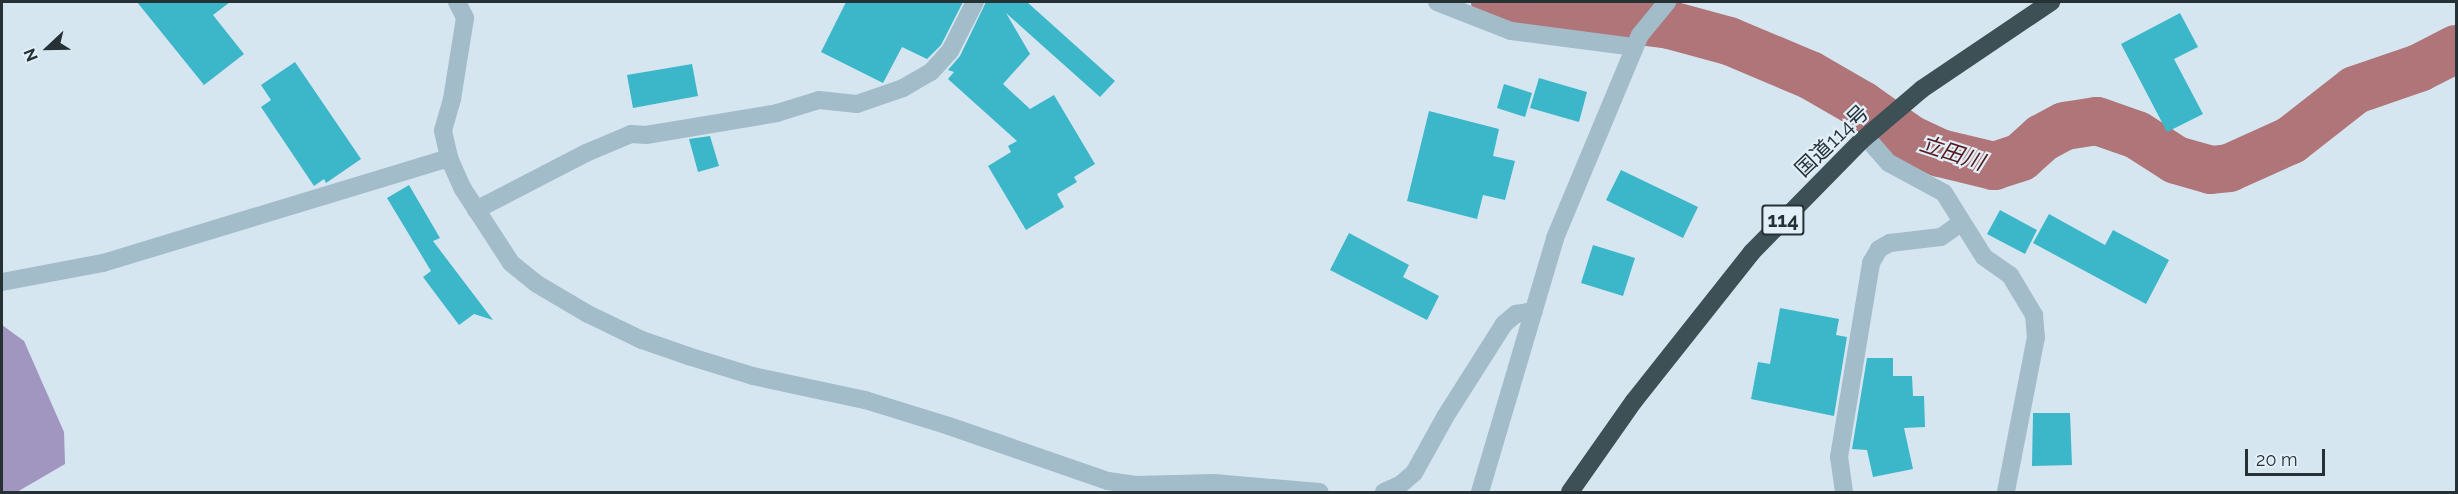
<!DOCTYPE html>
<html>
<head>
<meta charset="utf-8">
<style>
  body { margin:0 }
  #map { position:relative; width:2458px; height:494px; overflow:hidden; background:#d6e6f1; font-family:Raleway,"Noto Sans JP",sans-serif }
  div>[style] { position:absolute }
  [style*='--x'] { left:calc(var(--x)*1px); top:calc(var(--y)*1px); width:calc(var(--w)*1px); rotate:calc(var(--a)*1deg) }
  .green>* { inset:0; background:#a096c0 }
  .river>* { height:48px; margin:-24px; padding:0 24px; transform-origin:24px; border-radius:24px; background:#af7579 }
  .building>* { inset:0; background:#3cb6c9 }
  .street>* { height:18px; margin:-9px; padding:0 9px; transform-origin:9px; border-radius:9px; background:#a2bcc9 }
  .highway>* { height:18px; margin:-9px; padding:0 9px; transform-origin:9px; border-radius:9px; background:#3c5055 }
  span { translate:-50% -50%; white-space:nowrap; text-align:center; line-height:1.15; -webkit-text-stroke:4.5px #e2eff9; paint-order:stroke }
  .shield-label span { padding:2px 4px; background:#e2eff9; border:2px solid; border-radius:4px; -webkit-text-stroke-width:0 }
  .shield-label { font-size:20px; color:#253134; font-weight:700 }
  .street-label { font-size:21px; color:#253134 }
  .water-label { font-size:22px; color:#561a1c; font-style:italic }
  .frame { position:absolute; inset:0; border:3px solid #253134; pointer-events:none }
  .north { position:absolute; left:18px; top:18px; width:60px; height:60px; -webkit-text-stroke:4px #e2eff9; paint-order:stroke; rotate:248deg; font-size:16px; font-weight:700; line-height:24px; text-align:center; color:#253134 }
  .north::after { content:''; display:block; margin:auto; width:21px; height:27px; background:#253134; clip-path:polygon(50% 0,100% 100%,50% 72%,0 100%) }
  .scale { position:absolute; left:2245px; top:449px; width:80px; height:27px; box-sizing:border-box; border:3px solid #253134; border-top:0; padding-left:8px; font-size:18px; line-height:21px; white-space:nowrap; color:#253134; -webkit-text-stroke:4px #e2eff9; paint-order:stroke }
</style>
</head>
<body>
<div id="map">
  <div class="green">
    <i style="clip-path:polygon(2px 325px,24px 341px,64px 432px,65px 464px,17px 492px,2px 492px)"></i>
  </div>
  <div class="river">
    <i style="--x:1495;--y:2;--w:57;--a:18.4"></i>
    <i style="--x:1549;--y:20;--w:51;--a:-4.5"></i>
    <i style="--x:1600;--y:16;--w:71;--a:7.3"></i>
    <i style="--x:1670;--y:25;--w:61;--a:15.2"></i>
    <i style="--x:1729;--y:41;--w:88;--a:22.8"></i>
    <i style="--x:1810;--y:75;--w:60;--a:30"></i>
    <i style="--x:1862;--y:105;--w:59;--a:35.3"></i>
    <i style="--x:1910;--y:139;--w:33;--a:25"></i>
    <i style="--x:1940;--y:153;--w:56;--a:13.5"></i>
    <i style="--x:1994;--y:166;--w:28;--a:-18"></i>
    <i style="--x:2021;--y:157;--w:28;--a:-42"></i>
    <i style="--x:2042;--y:138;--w:26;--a:-28"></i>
    <i style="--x:2065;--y:126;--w:32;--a:-9"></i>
    <i style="--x:2097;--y:121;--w:42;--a:19.3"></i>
    <i style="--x:2137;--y:135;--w:46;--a:32.7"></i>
    <i style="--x:2176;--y:160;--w:36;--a:16"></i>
    <i style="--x:2211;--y:170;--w:18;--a:-6"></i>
    <i style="--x:2229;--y:168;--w:68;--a:-24.3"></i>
    <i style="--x:2291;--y:140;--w:81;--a:-38"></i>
    <i style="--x:2355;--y:90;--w:68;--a:-19"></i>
    <i style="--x:2419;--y:68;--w:42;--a:-27.2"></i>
  </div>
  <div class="building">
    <i style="clip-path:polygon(137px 2px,230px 2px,213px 15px,244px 54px,204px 85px)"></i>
    <i style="clip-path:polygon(846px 2px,963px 2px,941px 45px,927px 59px,902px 47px,883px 83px,821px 52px)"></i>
    <i style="clip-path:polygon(986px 2px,1027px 2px,1115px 81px,1100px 97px,1006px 13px,1030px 54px,1003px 84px,1030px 109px,1054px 95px,1095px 164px,1074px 177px,1077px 182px,1057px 194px,1064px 207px,1026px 230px,988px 166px,1011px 152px,1008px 146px,1017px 141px,948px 79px,954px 72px,948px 70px,960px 56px)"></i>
    <i style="clip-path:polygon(2180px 13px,2198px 47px,2174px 59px,2203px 114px,2167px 132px,2121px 44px)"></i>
    <i style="clip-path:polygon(295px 62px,361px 159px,326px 183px,324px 179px,314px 186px,261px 107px,271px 100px,261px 85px)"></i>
    <i style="clip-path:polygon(692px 64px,698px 96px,633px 108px,627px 75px)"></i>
    <i style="clip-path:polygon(1539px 78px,1587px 92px,1579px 122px,1530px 108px)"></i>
    <i style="clip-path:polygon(1504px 84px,1532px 93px,1525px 117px,1497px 108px)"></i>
    <i style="clip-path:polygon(1429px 111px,1499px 129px,1493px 156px,1515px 161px,1505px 200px,1483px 195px,1477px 219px,1407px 201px)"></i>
    <i style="clip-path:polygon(710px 136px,719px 166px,698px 172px,689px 139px)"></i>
    <i style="clip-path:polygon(1621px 170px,1698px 207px,1683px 238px,1606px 200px)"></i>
    <i style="clip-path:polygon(409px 185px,440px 238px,433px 241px,493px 320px,474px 314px,459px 325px,423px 277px,431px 271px,387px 198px)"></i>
    <i style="clip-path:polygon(2000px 210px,2037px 230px,2025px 254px,1987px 234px)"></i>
    <i style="clip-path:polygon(2049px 214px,2105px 245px,2113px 230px,2169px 260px,2146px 304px,2033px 243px)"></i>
    <i style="clip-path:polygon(1349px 233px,1409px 265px,1403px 277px,1439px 296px,1427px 320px,1330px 270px)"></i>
    <i style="clip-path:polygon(1593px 245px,1635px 258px,1623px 296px,1581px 283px)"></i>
    <i style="clip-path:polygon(1780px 308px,1839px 319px,1836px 335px,1847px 337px,1834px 416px,1751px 399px,1758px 362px,1770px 364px)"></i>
    <i style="clip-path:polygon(1867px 358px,1893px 358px,1893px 376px,1912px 376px,1913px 396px,1924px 396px,1925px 427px,1904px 428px,1913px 469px,1873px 477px,1867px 450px,1852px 449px)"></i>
    <i style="clip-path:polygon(2033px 413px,2070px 413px,2072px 465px,2032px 466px)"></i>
  </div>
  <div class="street">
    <i style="--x:457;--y:2;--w:18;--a:63"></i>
    <i style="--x:465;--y:18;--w:82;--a:99.1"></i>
    <i style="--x:452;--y:99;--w:33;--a:106"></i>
    <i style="--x:443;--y:131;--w:28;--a:77"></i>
    <i style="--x:449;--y:158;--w:34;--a:66"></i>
    <i style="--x:463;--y:189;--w:88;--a:57"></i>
    <i style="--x:511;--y:263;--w:33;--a:39"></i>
    <i style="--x:537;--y:284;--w:59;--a:30.5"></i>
    <i style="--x:588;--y:314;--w:60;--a:25.7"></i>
    <i style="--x:642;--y:340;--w:49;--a:19.2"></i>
    <i style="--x:688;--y:356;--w:68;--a:17.1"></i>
    <i style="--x:753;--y:376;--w:115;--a:12.1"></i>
    <i style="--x:865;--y:400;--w:88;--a:17.2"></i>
    <i style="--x:949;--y:426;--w:168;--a:19.1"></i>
    <i style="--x:1108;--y:481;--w:28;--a:8"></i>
    <i style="--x:1136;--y:485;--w:78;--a:-1.5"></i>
    <i style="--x:1214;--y:483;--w:106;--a:4.9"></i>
    <i style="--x:1437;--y:2;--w:79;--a:21.4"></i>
    <i style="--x:1511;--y:31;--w:125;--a:7.4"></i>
    <i style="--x:1866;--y:137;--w:35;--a:49"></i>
    <i style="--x:1889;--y:163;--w:63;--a:28.6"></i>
    <i style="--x:1944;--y:193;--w:75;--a:58"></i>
    <i style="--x:1984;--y:257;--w:32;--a:35"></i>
    <i style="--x:2010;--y:275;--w:47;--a:59"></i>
    <i style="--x:2034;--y:315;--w:22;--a:85"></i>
    <i style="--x:2036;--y:337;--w:158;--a:101"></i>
    <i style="--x:476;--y:210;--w:124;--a:-27.4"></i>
    <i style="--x:586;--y:153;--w:49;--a:-22.9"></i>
    <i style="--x:631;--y:134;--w:15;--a:4"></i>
    <i style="--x:646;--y:135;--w:133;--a:-9.5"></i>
    <i style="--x:777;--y:113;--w:44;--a:-17.2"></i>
    <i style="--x:819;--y:100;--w:38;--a:6"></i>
    <i style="--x:857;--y:104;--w:49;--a:-19.2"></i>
    <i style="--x:903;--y:88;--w:32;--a:-30"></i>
    <i style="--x:931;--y:72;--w:28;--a:-48"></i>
    <i style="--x:950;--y:51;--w:55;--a:-63"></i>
    <i style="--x:2;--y:282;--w:103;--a:-10.7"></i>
    <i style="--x:103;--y:263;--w:362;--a:-16.9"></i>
    <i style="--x:1384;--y:492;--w:17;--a:-24"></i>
    <i style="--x:1400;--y:485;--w:18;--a:-41"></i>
    <i style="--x:1414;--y:473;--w:64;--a:-61"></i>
    <i style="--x:1445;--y:417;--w:110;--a:-57.6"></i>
    <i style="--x:1504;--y:324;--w:16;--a:-40"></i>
    <i style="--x:1516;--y:314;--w:18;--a:-9"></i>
    <i style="--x:1480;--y:492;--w:265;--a:-73.5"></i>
    <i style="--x:1555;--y:238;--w:220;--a:-67.3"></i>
    <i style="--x:1640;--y:35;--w:43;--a:-50.7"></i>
    <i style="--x:1844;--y:492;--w:35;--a:-98"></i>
    <i style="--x:1839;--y:457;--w:197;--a:-80.6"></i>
    <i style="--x:1871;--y:263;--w:16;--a:-60"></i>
    <i style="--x:1879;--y:249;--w:13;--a:-29"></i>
    <i style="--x:1890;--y:243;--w:51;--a:-6.7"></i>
    <i style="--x:1941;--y:237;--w:24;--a:-35"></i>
  </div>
  <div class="highway">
    <i style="--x:1570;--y:492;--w:111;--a:-54.9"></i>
    <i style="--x:1634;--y:401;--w:190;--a:-51.6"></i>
    <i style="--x:1752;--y:252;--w:156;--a:-45.5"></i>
    <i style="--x:1861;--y:141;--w:80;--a:-40.4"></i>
    <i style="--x:1922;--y:89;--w:156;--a:-34"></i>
  </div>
  <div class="shield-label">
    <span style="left:1783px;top:220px">114</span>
  </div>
  <div class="street-label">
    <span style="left:1832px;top:141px;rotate:-44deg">国道114号</span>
  </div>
  <div class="water-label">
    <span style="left:1952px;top:153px;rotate:18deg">立田川</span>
  </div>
  <div class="frame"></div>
  <div class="north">N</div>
  <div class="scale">20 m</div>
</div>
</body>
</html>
